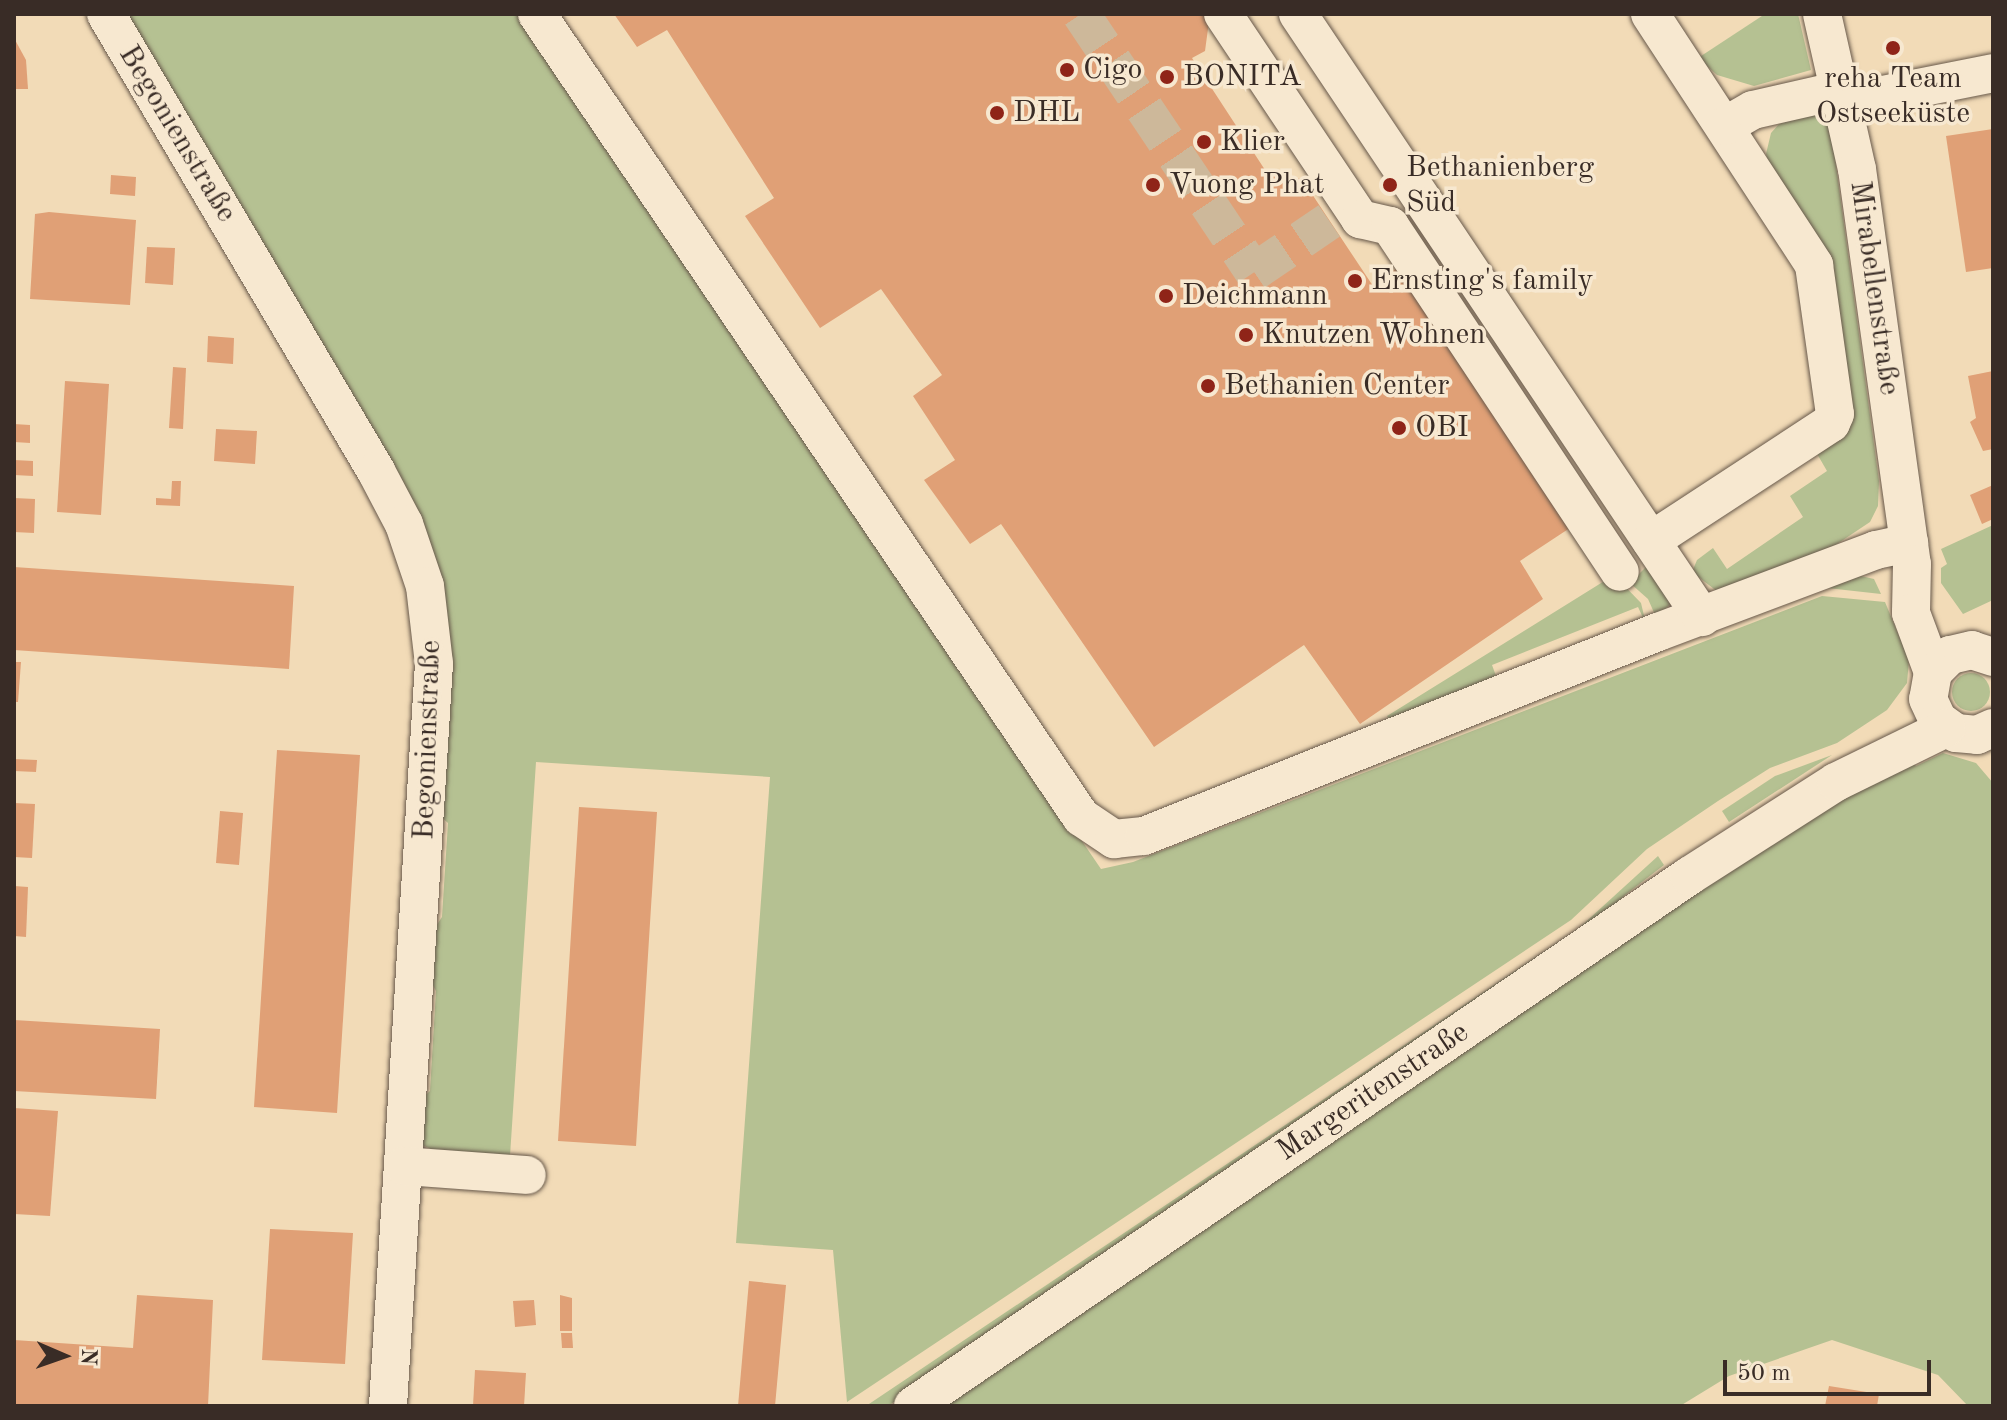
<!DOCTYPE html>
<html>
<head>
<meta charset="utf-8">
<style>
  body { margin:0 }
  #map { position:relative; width:2007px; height:1420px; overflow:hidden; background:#f2dbb7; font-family:"Old Standard TT",serif }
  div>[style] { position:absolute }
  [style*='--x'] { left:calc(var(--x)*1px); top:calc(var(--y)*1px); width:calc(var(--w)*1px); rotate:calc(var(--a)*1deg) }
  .green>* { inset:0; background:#b5c192 }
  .round { border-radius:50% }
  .building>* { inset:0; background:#e0a076 }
  .minor-tunnel>* { height:38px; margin-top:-19px; transform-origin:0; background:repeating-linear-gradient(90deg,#cdb89a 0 38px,transparent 0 57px) }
  .roads { filter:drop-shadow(0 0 2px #67584a) drop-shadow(0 0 2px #67584a) }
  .minor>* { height:38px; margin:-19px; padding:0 19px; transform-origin:19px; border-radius:19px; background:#f7e8d0 }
  .dots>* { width:22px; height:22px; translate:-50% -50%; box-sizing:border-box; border:4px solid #f7e8d0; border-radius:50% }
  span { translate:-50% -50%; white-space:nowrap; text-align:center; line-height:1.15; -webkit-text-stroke:7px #f7e8d0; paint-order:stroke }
  .poi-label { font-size:30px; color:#392c26 }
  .left { translate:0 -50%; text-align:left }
  .street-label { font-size:30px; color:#392c26 }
  .frame { position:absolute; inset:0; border:16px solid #392c26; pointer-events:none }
  .north { position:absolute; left:24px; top:1316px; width:80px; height:80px; -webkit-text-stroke:6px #f7e8d0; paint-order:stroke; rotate:92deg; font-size:22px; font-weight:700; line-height:32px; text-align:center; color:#392c26 }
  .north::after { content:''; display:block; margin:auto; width:28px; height:36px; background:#392c26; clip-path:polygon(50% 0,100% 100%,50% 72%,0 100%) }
  .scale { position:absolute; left:1723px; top:1360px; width:208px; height:36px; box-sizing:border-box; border:4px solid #392c26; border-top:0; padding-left:10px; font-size:24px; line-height:28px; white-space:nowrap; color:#392c26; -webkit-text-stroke:6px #f7e8d0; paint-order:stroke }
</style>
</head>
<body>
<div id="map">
  <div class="green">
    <i style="clip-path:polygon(120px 14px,519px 14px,1101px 869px,1133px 862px,1822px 596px,1885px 602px,1909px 660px,1907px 683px,1887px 710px,1837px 743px,1770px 768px,1718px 801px,1647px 849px,1571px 920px,847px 1402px,833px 1250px,736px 1243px,770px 777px,536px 762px,510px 1156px,433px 1150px,416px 1142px,419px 1101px,430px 1091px,436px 991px,427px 974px,429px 937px,442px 917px,448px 823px,439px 815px,445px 619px)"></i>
    <i style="clip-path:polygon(1765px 14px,1798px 14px,1811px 70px,1754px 86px,1717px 75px,1698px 58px)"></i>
    <i style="clip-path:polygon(1813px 113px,1823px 116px,1831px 129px,1879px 481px,1878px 506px,1870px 522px,1828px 550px,1718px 592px,1692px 572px,1697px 560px,1713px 548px,1727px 569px,1803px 517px,1790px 496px,1827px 471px,1816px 452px,1844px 433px,1766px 154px,1771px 133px,1779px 124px)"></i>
    <i style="clip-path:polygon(1993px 525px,1993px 600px,1963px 614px,1941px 583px,1941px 568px,1947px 564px,1941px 549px)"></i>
    <i style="clip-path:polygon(1653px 560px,1673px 602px,1656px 617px,1648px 599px,1630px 583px)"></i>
    <i style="clip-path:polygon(1614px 575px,1641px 603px,1646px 624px,1638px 607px,1492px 665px,1499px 684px,1392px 725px,1387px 716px)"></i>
    <i style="clip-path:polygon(1861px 576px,1874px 579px,1881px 594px,1827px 588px)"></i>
    <i class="round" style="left:1952px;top:673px;width:38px;height:38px"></i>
    <i style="clip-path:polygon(1943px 753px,1976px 763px,1993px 783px,1993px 1406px,1968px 1406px,1938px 1375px,1832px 1340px,1729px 1376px,1680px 1406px,937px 1406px,1848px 788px,1909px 757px,1916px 766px)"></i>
    <i style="clip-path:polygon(1832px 755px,1729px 822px,1722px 811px,1775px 776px)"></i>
    <i style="clip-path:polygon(1658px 856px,1664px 865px,1625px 895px,1586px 936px,888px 1406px,866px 1406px,1579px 928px)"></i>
  </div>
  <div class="building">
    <i style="clip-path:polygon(614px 14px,1210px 14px,1205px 51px,1192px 58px,1267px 173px,1302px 179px,1373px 286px,1405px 262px,1579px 522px,1520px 561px,1543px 599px,1360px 724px,1304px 645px,1154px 747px,1001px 524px,970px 544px,924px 480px,955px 460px,913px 396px,942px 375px,881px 289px,820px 328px,745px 216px,774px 198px,667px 30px,637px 47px)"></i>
    <i style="clip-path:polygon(14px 38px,26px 60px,28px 89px,14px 89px)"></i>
    <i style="clip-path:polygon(1993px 129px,1993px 268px,1966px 272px,1946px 136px)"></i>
    <i style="clip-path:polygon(111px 175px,136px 177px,135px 196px,110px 194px)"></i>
    <i style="clip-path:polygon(49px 212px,136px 220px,130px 305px,30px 299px,35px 214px)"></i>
    <i style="clip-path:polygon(147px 247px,175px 248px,173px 285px,145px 283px)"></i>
    <i style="clip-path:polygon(208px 336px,234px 338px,233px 364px,207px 362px)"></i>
    <i style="clip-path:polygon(173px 367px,186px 368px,183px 429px,169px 428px)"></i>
    <i style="clip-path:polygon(1993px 371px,1993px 449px,1983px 451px,1970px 422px,1976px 418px,1968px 376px)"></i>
    <i style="clip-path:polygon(65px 381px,109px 384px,101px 515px,57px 512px)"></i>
    <i style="clip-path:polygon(14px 424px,30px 425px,30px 443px,14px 442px)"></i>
    <i style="clip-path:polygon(216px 429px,257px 431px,255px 464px,214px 461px)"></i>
    <i style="clip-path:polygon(14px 460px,33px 461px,33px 476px,14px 475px)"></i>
    <i style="clip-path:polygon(172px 481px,181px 481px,180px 506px,156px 505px,156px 498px,171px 499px)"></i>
    <i style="clip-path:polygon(1993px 485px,1993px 519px,1982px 524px,1970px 495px)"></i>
    <i style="clip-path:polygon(14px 498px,35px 499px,34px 533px,14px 532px)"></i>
    <i style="clip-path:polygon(14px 567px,294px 586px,289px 669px,14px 650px)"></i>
    <i style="clip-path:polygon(14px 662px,21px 662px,18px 702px,14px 702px)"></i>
    <i style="clip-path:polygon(277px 750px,360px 755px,337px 1113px,254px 1107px)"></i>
    <i style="clip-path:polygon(14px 759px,37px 760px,36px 772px,14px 771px)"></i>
    <i style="clip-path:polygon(14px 803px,35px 804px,32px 858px,14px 857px)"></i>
    <i style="clip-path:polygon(579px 807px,657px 812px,636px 1146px,558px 1141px)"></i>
    <i style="clip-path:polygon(220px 811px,243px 813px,239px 865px,216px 863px)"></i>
    <i style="clip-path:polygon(14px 886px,28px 887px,26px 937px,14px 936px)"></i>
    <i style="clip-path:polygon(14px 1020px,160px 1029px,156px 1099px,14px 1091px)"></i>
    <i style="clip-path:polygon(14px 1108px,58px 1111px,50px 1216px,14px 1214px)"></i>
    <i style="clip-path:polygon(270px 1229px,353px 1233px,345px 1364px,262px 1360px)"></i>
    <i style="clip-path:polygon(749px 1281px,786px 1285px,775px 1406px,738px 1406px)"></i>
    <i style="clip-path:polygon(137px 1295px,213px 1300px,208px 1406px,14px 1406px,14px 1340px,133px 1348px)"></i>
    <i style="clip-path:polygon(560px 1295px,572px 1298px,572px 1331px,560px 1331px)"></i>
    <i style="clip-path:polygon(534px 1300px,536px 1325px,515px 1327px,513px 1301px)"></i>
    <i style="clip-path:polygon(561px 1333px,572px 1333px,573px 1348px,562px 1348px)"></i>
    <i style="clip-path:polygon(475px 1370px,526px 1373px,524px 1406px,473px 1406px)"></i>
    <i style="clip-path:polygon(1829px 1386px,1879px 1394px,1877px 1406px,1825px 1406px)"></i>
  </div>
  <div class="minor-tunnel">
    <i style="--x:1081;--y:14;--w:311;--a:56.2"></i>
    <i style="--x:1254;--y:272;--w:91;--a:-34.2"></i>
  </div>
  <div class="roads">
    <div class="minor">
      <i style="--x:106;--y:14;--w:531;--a:59.42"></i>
      <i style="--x:376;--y:471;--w:60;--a:62.2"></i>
      <i style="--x:404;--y:524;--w:65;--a:71.3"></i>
      <i style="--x:425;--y:586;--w:79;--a:83.4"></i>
      <i style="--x:434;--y:664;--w:743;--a:93.55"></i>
      <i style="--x:537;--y:14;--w:970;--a:55.88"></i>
      <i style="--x:1081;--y:817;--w:40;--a:34"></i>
      <i style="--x:1114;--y:839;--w:30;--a:-6"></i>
      <i style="--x:1144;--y:836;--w:553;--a:-21.65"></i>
      <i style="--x:1658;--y:632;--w:233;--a:-20.6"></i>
      <i style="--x:1876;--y:550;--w:34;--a:-12"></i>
      <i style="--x:1223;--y:14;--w:247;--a:56.2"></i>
      <i style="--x:1360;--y:219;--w:31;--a:13"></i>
      <i style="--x:1390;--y:226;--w:415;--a:56.4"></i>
      <i style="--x:1298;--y:14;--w:726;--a:56.18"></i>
      <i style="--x:1650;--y:14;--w:300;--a:56.8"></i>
      <i style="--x:1814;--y:265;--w:150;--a:82"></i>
      <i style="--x:1835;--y:414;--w:10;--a:114"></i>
      <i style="--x:1831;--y:423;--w:215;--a:146.8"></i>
      <i style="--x:1822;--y:14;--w:159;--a:77.3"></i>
      <i style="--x:1857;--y:169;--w:399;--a:82.1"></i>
      <i style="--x:1912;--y:564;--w:49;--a:91.2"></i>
      <i style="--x:1911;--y:613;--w:63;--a:69.6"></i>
      <i style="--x:1843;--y:103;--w:153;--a:-11.3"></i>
      <i style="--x:1725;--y:126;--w:32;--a:-30"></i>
      <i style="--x:1753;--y:110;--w:90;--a:-12.8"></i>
      <i style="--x:1993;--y:657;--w:22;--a:-162"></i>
      <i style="--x:1972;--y:650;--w:23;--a:167"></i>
      <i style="--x:1950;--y:655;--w:24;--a:135"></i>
      <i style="--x:1933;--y:672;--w:27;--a:100"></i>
      <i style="--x:1928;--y:699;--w:23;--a:65"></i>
      <i style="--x:1938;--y:720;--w:22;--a:36"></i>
      <i style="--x:1956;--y:733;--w:21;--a:5"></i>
      <i style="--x:1977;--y:735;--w:17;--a:-24"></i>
      <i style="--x:404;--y:1166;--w:123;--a:4.2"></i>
      <i style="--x:913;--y:1406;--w:940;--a:-34.33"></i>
      <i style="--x:1689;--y:876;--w:174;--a:-32.6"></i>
      <i style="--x:1836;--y:782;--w:123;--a:-26.1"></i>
    </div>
  </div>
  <div class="dots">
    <i style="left:1893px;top:48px;background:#8f2418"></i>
    <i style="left:1067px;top:70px;background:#8f2418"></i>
    <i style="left:1167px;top:77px;background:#8f2418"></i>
    <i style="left:997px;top:113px;background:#8f2418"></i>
    <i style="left:1204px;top:142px;background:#8f2418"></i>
    <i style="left:1153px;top:185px;background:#8f2418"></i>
    <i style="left:1390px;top:185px;background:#8f2418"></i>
    <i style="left:1355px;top:281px;background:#8f2418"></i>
    <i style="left:1166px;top:296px;background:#8f2418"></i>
    <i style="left:1246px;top:335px;background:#8f2418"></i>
    <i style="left:1208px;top:386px;background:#8f2418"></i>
    <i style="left:1399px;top:428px;background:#8f2418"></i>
  </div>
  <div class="poi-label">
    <span class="left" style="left:1083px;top:70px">Cigo</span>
    <span class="left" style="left:1183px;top:77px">BONITA</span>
    <span style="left:1893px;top:96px">reha Team<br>Ostseeküste</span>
    <span class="left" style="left:1013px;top:113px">DHL</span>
    <span class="left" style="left:1220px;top:142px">Klier</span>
    <span class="left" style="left:1406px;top:185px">Bethanienberg<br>Süd</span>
    <span class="left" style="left:1169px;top:185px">Vuong Phat</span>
    <span class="left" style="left:1371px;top:281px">Ernsting's family</span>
    <span class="left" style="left:1182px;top:296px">Deichmann</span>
    <span class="left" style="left:1262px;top:335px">Knutzen Wohnen</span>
    <span class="left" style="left:1224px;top:386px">Bethanien Center</span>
    <span class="left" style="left:1415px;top:428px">OBI</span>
  </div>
  <div class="street-label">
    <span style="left:177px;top:134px;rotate:59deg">Begonienstraße</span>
    <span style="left:1874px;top:288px;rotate:82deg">Mirabellenstraße</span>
    <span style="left:428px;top:740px;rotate:-88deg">Begonienstraße</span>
    <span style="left:1373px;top:1092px;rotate:-34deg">Margeritenstraße</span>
  </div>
  <div class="frame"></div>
  <div class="north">N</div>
  <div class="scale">50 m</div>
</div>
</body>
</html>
